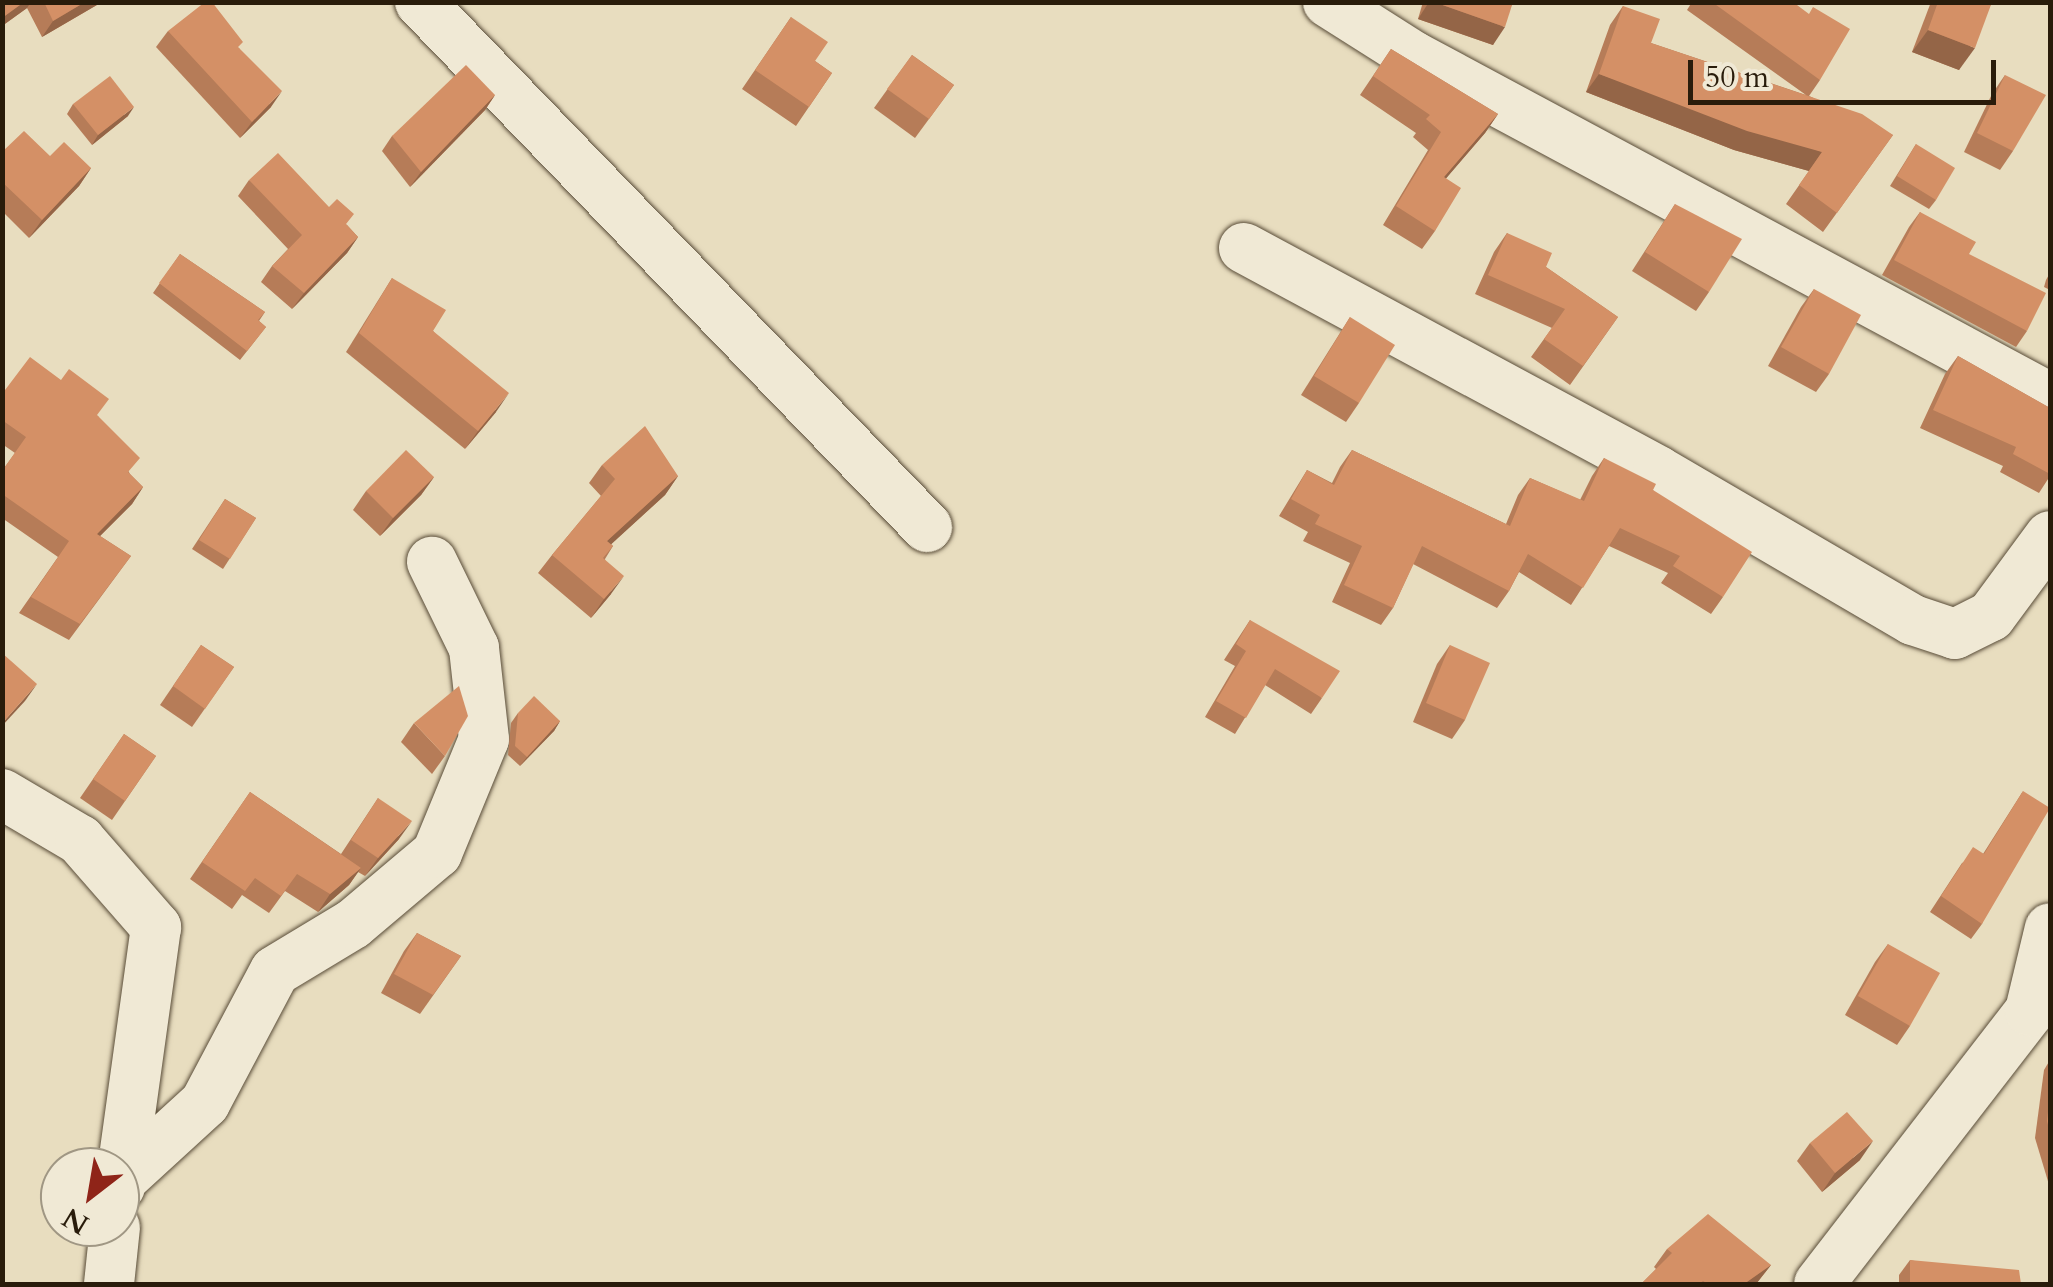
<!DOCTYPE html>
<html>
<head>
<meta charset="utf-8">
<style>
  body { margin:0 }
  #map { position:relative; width:2053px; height:1287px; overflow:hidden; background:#e8ddbf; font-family:Cardo,serif }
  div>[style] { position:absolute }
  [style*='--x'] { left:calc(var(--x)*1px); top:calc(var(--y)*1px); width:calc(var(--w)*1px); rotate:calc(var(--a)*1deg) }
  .roads { filter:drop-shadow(0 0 2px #594c38) drop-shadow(0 0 2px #594c38) }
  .minor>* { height:50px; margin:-25px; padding:0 25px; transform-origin:25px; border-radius:25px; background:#f0e9d5 }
  .wall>* { inset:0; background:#b67c58 }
  .shaded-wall>* { inset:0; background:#946547 }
  .building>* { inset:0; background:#d49066 }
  span { translate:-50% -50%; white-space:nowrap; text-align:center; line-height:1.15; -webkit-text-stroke:8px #f0e9d5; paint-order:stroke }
  .frame { position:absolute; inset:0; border:5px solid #291c0b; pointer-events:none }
  .north { position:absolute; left:40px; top:1147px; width:100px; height:100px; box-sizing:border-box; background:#f0e9d5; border:2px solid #a09784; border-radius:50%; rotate:211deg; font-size:28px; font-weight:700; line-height:40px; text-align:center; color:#291c0b }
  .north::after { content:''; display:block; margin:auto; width:35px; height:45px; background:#8f2418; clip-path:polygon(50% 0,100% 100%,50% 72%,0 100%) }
  .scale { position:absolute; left:1688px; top:60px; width:308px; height:45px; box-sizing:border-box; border:5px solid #291c0b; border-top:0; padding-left:12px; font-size:30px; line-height:35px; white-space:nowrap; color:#291c0b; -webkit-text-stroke:8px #f0e9d5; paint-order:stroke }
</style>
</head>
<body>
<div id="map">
  <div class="roads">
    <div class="minor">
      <i style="--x:420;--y:2;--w:730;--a:46"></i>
      <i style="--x:1328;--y:2;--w:101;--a:32.4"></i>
      <i style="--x:1413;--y:56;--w:723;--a:28.23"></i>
      <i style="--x:1244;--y:248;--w:470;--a:28.3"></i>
      <i style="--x:1658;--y:471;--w:295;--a:30.3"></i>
      <i style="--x:1913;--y:620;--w:44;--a:18.4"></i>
      <i style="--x:1955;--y:634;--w:40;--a:-26.6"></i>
      <i style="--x:1991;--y:616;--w:99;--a:-53.6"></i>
      <i style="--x:2;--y:794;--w:91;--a:30.5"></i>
      <i style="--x:80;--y:840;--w:116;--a:48.9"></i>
      <i style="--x:156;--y:927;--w:262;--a:97.9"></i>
      <i style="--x:121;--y:1180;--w:114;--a:-42.5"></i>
      <i style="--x:205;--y:1103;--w:149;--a:-62.1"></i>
      <i style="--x:275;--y:971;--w:91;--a:-31.1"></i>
      <i style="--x:353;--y:924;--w:110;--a:-40.2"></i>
      <i style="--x:437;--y:853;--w:123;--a:-67.6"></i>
      <i style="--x:484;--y:739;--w:92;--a:-96.3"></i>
      <i style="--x:474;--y:648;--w:96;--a:-116"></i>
      <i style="--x:109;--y:1284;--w:57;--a:-84"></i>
      <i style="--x:1819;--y:1284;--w:345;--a:-52.3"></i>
      <i style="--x:2030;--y:1011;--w:85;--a:-76.5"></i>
    </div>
  </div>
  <div class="wall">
    <i style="clip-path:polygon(2px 2px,102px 2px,42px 37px,27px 8px,2px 26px)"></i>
    <i style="clip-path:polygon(1423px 2px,1513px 2px,1493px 45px,1418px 19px)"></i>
    <i style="clip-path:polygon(1692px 2px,1793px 2px,1820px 80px,1809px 96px,1893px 135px,1823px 232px,1786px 204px,1809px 171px,1734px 150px,1586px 92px,1610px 25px,1623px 6px,1651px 43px,1806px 95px,1687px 10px)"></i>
    <i style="clip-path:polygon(1931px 2px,1992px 2px,1959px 70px,1912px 52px)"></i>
    <i style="clip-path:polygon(791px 17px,815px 61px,832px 73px,796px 126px,742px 89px)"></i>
    <i style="clip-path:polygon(168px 31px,239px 48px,271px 107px,240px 138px,156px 47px)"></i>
    <i style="clip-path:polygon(1391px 49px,1498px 114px,1485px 133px,1446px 178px,1435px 231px,1422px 249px,1383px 225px,1428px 150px,1413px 137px,1416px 133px,1360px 95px)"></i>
    <i style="clip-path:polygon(912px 55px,954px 85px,915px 138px,874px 108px)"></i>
    <i style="clip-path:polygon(2005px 75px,2013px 151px,2000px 170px,1964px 152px,1992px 94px)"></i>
    <i style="clip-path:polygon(495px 95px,485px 110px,410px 187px,382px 151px,392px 136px)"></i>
    <i style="clip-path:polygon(73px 104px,128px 116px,92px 145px,67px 114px)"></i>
    <i style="clip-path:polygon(1916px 144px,1936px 200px,1929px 209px,1890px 186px)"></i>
    <i style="clip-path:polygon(2px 152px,50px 156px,91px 168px,79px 186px,29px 238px,2px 211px)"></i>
    <i style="clip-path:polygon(249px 180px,347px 225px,358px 237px,347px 253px,292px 309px,261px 282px,272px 266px,288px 249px,238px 196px)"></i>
    <i style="clip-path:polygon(1675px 204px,1709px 292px,1696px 311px,1632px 271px)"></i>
    <i style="clip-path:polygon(1920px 212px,2027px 331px,2016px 347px,1882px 275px,1909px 227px)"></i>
    <i style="clip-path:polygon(1507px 233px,1546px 267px,1618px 317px,1570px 385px,1531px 357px,1552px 328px,1475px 294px,1494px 252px)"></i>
    <i style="clip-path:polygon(180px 254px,265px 312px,259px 321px,266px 327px,240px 360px,153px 293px)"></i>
    <i style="clip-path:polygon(2050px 273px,2050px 290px,2044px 287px,2046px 280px)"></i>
    <i style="clip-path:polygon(392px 278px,496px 412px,465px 449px,346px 352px)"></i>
    <i style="clip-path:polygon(1814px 289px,1829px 374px,1816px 392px,1768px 366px,1801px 307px)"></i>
    <i style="clip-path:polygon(1350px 317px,1359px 403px,1346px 422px,1301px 395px)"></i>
    <i style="clip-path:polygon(1958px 356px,2050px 408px,2050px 476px,2039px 493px,2000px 472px,2003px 466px,1920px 428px,1945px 374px)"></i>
    <i style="clip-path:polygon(2px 394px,98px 416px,130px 474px,143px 487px,132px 504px,100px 536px,131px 556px,69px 640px,19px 613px,58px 557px,2px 518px,2px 471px,15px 453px,2px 444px)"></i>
    <i style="clip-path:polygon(1352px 450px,1506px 524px,1518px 495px,1530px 478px,1580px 500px,1592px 476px,1604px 458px,1653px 490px,1723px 597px,1711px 614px,1661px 583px,1668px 573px,1609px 546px,1571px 605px,1519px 572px,1509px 591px,1497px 608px,1413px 564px,1393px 608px,1381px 625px,1332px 602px,1350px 563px,1303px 541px,1308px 532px,1279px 516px,1307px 470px,1332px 483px,1340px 467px)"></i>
    <i style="clip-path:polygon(602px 465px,678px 476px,665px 495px,611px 544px,613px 546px,605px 559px,611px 594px,591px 618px,538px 573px,552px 555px,601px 496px,589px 483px)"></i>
    <i style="clip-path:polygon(434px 477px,421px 495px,380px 536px,353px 510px,366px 491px)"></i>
    <i style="clip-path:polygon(225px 499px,256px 518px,223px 569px,192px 549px)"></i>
    <i style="clip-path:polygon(1250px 620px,1322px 698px,1311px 714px,1265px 685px,1235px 734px,1205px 717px,1235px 666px,1224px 660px)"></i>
    <i style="clip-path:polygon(201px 645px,234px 667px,192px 727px,160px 705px)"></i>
    <i style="clip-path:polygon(1450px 645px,1465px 720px,1452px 739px,1413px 722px,1437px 664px)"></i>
    <i style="clip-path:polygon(518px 713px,560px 721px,554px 731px,520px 766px,508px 755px,511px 723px)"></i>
    <i style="clip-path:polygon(414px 723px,445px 756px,432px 774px,401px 742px)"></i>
    <i style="clip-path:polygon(124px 734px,156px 756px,112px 820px,80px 798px)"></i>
    <i style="clip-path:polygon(2023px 791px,1982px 924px,1971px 939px,1930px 912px,1962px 863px,1983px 854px)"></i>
    <i style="clip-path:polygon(250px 792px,341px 854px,378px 798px,399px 839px,365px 876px,358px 872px,349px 885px,318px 912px,285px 891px,269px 913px,242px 895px,232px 909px,190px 879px)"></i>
    <i style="clip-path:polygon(417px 933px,461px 956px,420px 1014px,381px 993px,404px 951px)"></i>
    <i style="clip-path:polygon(1888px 944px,1910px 1026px,1897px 1045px,1845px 1015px,1875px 962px)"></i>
    <i style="clip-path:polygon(2050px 1060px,2050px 1188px,2035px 1138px,2044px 1070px)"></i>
    <i style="clip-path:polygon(1810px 1143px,1860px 1160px,1822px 1192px,1797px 1161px)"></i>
    <i style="clip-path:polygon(1667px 1249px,1771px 1265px,1756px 1284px,1641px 1284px,1656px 1269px,1654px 1267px)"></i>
    <i style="clip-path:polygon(1910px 1260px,2021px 1284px,1899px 1284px,1899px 1275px)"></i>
  </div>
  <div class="shaded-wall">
    <i style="clip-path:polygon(24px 2px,31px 2px,27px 8px,2px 26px,2px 18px)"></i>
    <i style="clip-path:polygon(85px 2px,102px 2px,42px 37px,53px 21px)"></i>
    <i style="clip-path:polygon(1429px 2px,1434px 2px,1505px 27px,1493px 45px,1418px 19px)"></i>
    <i style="clip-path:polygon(1928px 30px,1975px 48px,1959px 70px,1912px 52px)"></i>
    <i style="clip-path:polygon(1599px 74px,1822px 152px,1809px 171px,1734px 150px,1586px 92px)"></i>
    <i style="clip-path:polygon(282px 91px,271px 107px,240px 138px,252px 122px)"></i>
    <i style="clip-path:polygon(495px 95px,485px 110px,410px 187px,421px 172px)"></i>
    <i style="clip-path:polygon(134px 107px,128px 116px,92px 145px,98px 135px)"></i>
    <i style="clip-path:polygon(1498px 114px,1485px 133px,1431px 196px,1444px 177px)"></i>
    <i style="clip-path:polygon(91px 168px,79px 186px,29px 238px,42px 220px)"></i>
    <i style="clip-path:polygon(358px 237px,347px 253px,292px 309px,304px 293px)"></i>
    <i style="clip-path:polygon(509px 393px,496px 412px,465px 449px,478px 431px)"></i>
    <i style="clip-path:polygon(678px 476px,665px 495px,594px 560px,607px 541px)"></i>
    <i style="clip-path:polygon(434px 477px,421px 495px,380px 536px,393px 518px)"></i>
    <i style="clip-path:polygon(143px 487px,132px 504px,86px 550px,97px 534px)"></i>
    <i style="clip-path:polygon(624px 576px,611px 594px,591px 618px,604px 599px)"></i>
    <i style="clip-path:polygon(37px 684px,25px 701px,2px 726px,5px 720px)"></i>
    <i style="clip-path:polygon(560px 721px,554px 731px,520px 766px,527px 757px)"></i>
    <i style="clip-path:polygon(412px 821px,399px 839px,365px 876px,378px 858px)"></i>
    <i style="clip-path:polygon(361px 868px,349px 885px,318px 912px,330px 894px)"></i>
    <i style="clip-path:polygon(1873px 1141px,1860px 1160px,1822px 1192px,1835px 1173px)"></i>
    <i style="clip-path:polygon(1771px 1265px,1756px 1284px,1744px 1284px)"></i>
  </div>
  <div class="building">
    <i style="clip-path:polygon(2px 2px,24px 2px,2px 18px)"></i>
    <i style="clip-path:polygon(44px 2px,85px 2px,53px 21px)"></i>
    <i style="clip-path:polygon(205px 2px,212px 2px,243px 42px,238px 47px,282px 91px,252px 122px,168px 31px)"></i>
    <i style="clip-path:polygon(1434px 2px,1513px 2px,1505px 27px)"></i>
    <i style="clip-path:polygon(1712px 2px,1793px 2px,1809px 14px,1813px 7px,1850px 29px,1820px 80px)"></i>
    <i style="clip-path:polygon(1938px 2px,1992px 2px,1975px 48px,1928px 30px)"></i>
    <i style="clip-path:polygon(1623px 6px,1660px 19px,1651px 43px,1862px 114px,1893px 135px,1837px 213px,1799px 185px,1822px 152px,1747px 131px,1599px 74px)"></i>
    <i style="clip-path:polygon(791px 17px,828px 42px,815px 61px,832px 73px,809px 107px,755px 70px)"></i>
    <i style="clip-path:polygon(1391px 49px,1498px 114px,1444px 177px,1461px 188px,1435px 231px,1396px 206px,1441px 132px,1426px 119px,1430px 115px,1373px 76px)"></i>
    <i style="clip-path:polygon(912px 55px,954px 85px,929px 119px,887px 89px)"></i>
    <i style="clip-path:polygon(466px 65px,495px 95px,421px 172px,392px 136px)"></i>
    <i style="clip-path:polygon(2005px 75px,2046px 95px,2013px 151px,1977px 133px)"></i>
    <i style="clip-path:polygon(110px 76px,134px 107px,98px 135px,73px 104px)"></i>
    <i style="clip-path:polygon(24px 131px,50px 156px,64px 142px,91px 168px,42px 220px,2px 182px,2px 152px)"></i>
    <i style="clip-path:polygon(1916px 144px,1955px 168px,1936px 200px,1897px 176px)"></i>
    <i style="clip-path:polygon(278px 153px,329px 207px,337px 199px,354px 214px,346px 224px,358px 237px,304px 293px,272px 266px,302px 235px,249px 180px)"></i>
    <i style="clip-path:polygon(1675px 204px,1742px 239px,1709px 292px,1645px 252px)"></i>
    <i style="clip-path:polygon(1920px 212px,1976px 242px,1969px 254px,2046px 293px,2027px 331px,1894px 260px)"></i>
    <i style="clip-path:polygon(1507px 233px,1552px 253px,1546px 267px,1618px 317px,1583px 366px,1544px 339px,1565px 309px,1488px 275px)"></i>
    <i style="clip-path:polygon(180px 254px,265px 312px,258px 320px,266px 327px,247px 351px,159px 283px)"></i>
    <i style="clip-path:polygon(392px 278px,446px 310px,433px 331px,509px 393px,478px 431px,359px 333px)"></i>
    <i style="clip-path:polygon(1814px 289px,1861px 315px,1829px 374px,1781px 347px)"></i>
    <i style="clip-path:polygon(1350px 317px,1395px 345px,1359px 403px,1314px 376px)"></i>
    <i style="clip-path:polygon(1958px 356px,2050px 408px,2050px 474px,2013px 454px,2016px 447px,1933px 410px)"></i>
    <i style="clip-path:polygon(30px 357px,61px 380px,69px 369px,109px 399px,97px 415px,140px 458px,128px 472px,143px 487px,97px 534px,131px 556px,80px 624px,31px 597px,69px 541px,2px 494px,2px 471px,26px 437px,2px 420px,2px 394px)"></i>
    <i style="clip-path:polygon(645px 426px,678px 476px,607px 541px,613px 546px,603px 558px,624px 576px,604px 599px,552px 555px,615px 479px,602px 465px)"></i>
    <i style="clip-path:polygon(406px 450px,434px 477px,393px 518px,366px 491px)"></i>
    <i style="clip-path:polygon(1352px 450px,1510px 526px,1530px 478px,1584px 501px,1604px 458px,1656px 484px,1653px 490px,1752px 552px,1723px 597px,1673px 566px,1680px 556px,1620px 528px,1583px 588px,1528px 554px,1509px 591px,1422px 546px,1393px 608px,1344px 585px,1362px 546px,1315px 524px,1320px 515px,1291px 499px,1307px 470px,1334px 485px)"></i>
    <i style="clip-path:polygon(225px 499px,256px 518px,230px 559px,199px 540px)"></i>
    <i style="clip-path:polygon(1250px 620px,1340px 671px,1322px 698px,1275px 669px,1246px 718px,1216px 701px,1246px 651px,1236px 644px)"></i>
    <i style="clip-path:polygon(201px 645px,234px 667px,205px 709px,173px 686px)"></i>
    <i style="clip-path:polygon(1450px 645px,1490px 663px,1465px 720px,1426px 703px)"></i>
    <i style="clip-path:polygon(2px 653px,37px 684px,5px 720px,2px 718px)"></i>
    <i style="clip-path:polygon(459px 686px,468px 716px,445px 756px,414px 723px)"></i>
    <i style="clip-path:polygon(534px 696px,560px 721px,527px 757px,515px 746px,518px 713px)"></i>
    <i style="clip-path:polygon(124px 734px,156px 756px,125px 801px,93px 779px)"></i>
    <i style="clip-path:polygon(2023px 791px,2050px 808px,1982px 924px,1941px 896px,1973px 847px,1984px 854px)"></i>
    <i style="clip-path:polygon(250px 792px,361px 868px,330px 894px,297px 874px,281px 896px,255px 878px,245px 891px,202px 862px)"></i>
    <i style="clip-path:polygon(378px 798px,412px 821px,378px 858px,351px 840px)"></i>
    <i style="clip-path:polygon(417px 933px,461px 956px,433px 995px,394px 974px)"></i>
    <i style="clip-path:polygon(1888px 944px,1940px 973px,1910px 1026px,1858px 996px)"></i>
    <i style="clip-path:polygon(2050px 1093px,2050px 1133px,2047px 1121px)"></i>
    <i style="clip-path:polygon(1847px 1112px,1873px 1141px,1835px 1173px,1810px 1143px)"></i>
    <i style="clip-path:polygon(1708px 1214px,1771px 1265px,1744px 1284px,1708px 1284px,1703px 1281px,1699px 1284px,1641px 1284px,1672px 1253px,1667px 1249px)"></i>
    <i style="clip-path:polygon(1910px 1260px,2019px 1270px,2021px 1284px,1910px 1284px)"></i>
  </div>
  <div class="frame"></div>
  <div class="north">N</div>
  <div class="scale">50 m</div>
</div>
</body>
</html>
